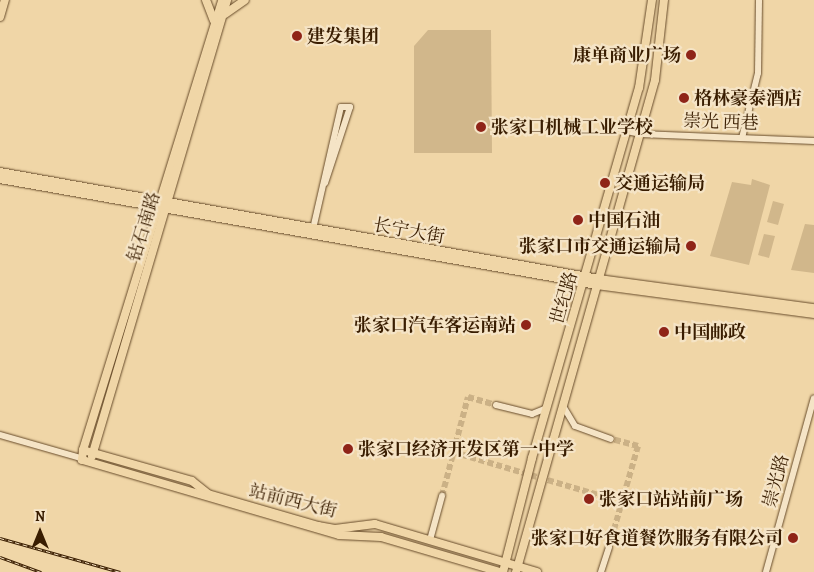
<!DOCTYPE html>
<html>
<head>
<meta charset="utf-8">
<style>
  body { margin:0 }
  #map { position:relative; width:814px; height:572px; overflow:hidden; background:#f0d6a7; font-family:Alegreya,"Noto Serif SC",serif }
  div>[style] { position:absolute }
  [style*='--x'] { left:calc(var(--x)*1px); top:calc(var(--y)*1px); width:calc(var(--w)*1px); rotate:calc(var(--a)*1deg) }
  .green>* { inset:0; background:#d1b78b }
  .minor-tunnel>* { height:6px; margin-top:-3px; transform-origin:0; background:repeating-linear-gradient(90deg,#cbb186 0 6px,transparent 0 9px) }
  .roads { filter:drop-shadow(0 0 1px #674b2a) drop-shadow(0 0 1px #674b2a) }
  .minor>* { height:6px; margin:-3px; padding:0 3px; transform-origin:3px; border-radius:3px; background:#f5e4c6 }
  .major>* { height:8px; margin:-4px; padding:0 4px; transform-origin:4px; border-radius:4px; background:#f0d6a7 }
  .rail>* { height:3px; margin-top:-1.5px; transform-origin:0; background:repeating-linear-gradient(90deg,#f5e4c6 0 4px,#391d01 0 8px); box-sizing:border-box; border-block:1px solid #391d01 }
  .dots>* { width:14px; height:14px; translate:-50% -50%; box-sizing:border-box; border:2px solid #f5e4c6; border-radius:50% }
  span { translate:-50% -50%; white-space:nowrap; text-align:center; line-height:1.15; -webkit-text-stroke:4.5px #f5e4c6; paint-order:stroke }
  .poi-label { font-size:18px; color:#391d01; font-weight:700 }
  .left { translate:0 -50%; text-align:left }
  .right { translate:-100% -50%; text-align:right }
  .street-label { font-size:18px; color:#391d01 }
  .north { position:absolute; left:15px; top:507px; width:50px; height:50px; -webkit-text-stroke:4px #f5e4c6; paint-order:stroke; rotate:0deg; font-size:14px; font-weight:700; line-height:20px; text-align:center; color:#391d01 }
  .north::after { content:''; display:block; margin:auto; width:18px; height:22px; background:#391d01; clip-path:polygon(50% 0,100% 100%,50% 72%,0 100%) }
</style>
</head>
<body>
<div id="map">
  <div class="green">
    <i style="clip-path:polygon(428px 30px,491px 30px,492px 153px,414px 153px,414px 46px)"></i>
    <i style="clip-path:polygon(752px 179px,770px 185px,749px 265px,710px 256px,732px 182px,751px 185px)"></i>
    <i style="clip-path:polygon(773px 201px,784px 204px,778px 225px,767px 222px)"></i>
    <i style="clip-path:polygon(805px 224px,814px 225px,814px 273px,791px 270px)"></i>
    <i style="clip-path:polygon(764px 234px,775px 236px,769px 258px,758px 255px)"></i>
  </div>
  <div class="minor-tunnel">
    <i style="--x:453;--y:452;--w:176;--a:16.5"></i>
    <i style="--x:442;--y:496;--w:102;--a:-75.3"></i>
    <i style="--x:468;--y:397;--w:29;--a:16"></i>
    <i style="--x:609;--y:547;--w:105;--a:-74"></i>
    <i style="--x:638;--y:446;--w:28;--a:-165"></i>
  </div>
  <div class="roads">
    <div class="minor">
      <i style="--x:627;--y:131;--w:13;--a:13"></i>
      <i style="--x:640;--y:134;--w:174;--a:2.3"></i>
      <i style="--x:742;--y:138;--w:67;--a:-76.2"></i>
      <i style="--x:758;--y:73;--w:73;--a:-89.2"></i>
      <i style="--x:313;--y:229;--w:125;--a:-77.1"></i>
      <i style="--x:341;--y:107;--w:9;--a:0"></i>
      <i style="--x:350;--y:107;--w:80;--a:108.2"></i>
      <i style="--x:496;--y:405;--w:37;--a:14"></i>
      <i style="--x:532;--y:414;--w:16;--a:-22"></i>
      <i style="--x:563;--y:406;--w:23;--a:59"></i>
      <i style="--x:575;--y:426;--w:38;--a:20"></i>
      <i style="--x:0;--y:435;--w:84;--a:15.9"></i>
      <i style="--x:430;--y:540;--w:46;--a:-74.7"></i>
      <i style="--x:601;--y:572;--w:26;--a:-72"></i>
      <i style="--x:766;--y:572;--w:180;--a:-74.6"></i>
    </div>
    <div class="major">
      <i style="--x:206;--y:0;--w:22;--a:69"></i>
      <i style="--x:225;--y:14;--w:24;--a:-35"></i>
      <i style="--x:0;--y:17;--w:18;--a:-74"></i>
      <i style="--x:0;--y:172;--w:608;--a:10.13"></i>
      <i style="--x:599;--y:279;--w:217;--a:7.7"></i>
      <i style="--x:0;--y:179;--w:606;--a:10.07"></i>
      <i style="--x:597;--y:285;--w:219;--a:7.6"></i>
      <i style="--x:83;--y:450;--w:471;--a:-72.8"></i>
      <i style="--x:92;--y:456;--w:476;--a:-73.5"></i>
      <i style="--x:500;--y:572;--w:124;--a:-163.6"></i>
      <i style="--x:381;--y:537;--w:42;--a:-177.3"></i>
      <i style="--x:339;--y:535;--w:268;--a:-163.7"></i>
      <i style="--x:82;--y:460;--w:10;--a:-84"></i>
      <i style="--x:83;--y:450;--w:113;--a:15.9"></i>
      <i style="--x:192;--y:481;--w:21;--a:39"></i>
      <i style="--x:208;--y:494;--w:115;--a:16.2"></i>
      <i style="--x:318;--y:526;--w:17;--a:10"></i>
      <i style="--x:335;--y:529;--w:40;--a:-7.1"></i>
      <i style="--x:375;--y:524;--w:169;--a:16.5"></i>
      <i style="--x:503;--y:572;--w:118;--a:-75.7"></i>
      <i style="--x:532;--y:458;--w:385;--a:-73.9"></i>
      <i style="--x:639;--y:88;--w:89;--a:-81.6"></i>
      <i style="--x:516;--y:572;--w:511;--a:-74.22"></i>
      <i style="--x:655;--y:80;--w:81;--a:-83.6"></i>
    </div>
  </div>
  <div class="rail">
    <i style="--x:0;--y:538;--w:125;--a:15.8"></i>
    <i style="--x:0;--y:557;--w:44;--a:20.1"></i>
  </div>
  <div class="dots">
    <i style="left:297px;top:36px;background:#8f2418"></i>
    <i style="left:691px;top:55px;background:#8f2418"></i>
    <i style="left:684px;top:98px;background:#8f2418"></i>
    <i style="left:481px;top:127px;background:#8f2418"></i>
    <i style="left:605px;top:183px;background:#8f2418"></i>
    <i style="left:578px;top:220px;background:#8f2418"></i>
    <i style="left:691px;top:246px;background:#8f2418"></i>
    <i style="left:526px;top:325px;background:#8f2418"></i>
    <i style="left:664px;top:332px;background:#8f2418"></i>
    <i style="left:348px;top:449px;background:#8f2418"></i>
    <i style="left:589px;top:499px;background:#8f2418"></i>
    <i style="left:793px;top:538px;background:#8f2418"></i>
  </div>
  <div class="poi-label">
    <span class="left" style="left:307px;top:36px">建发集团</span>
    <span class="right" style="left:681px;top:55px">康单商业广场</span>
    <span class="left" style="left:694px;top:98px">格林豪泰酒店</span>
    <span class="left" style="left:491px;top:127px">张家口机械工业学校</span>
    <span class="left" style="left:615px;top:183px">交通运输局</span>
    <span class="left" style="left:588px;top:220px">中国石油</span>
    <span class="right" style="left:681px;top:246px">张家口市交通运输局</span>
    <span class="right" style="left:516px;top:325px">张家口汽车客运南站</span>
    <span class="left" style="left:674px;top:332px">中国邮政</span>
    <span class="left" style="left:358px;top:449px">张家口经济开发区第一中学</span>
    <span class="left" style="left:599px;top:499px">张家口站站前广场</span>
    <span class="right" style="left:783px;top:538px">张家口好食道餐饮服务有限公司</span>
  </div>
  <div class="street-label">
    <span style="left:721px;top:122px;rotate:2deg">崇光 西巷</span>
    <span style="left:144px;top:227px;rotate:-73deg">钻石南路</span>
    <span style="left:409px;top:231px;rotate:10deg">长宁大街</span>
    <span style="left:564px;top:298px;rotate:-74deg">世纪路</span>
    <span style="left:776px;top:481px;rotate:-75deg">崇光路</span>
    <span style="left:293px;top:501px;rotate:14deg">站前西大街</span>
  </div>
  <div class="north">N</div>
</div>
</body>
</html>
